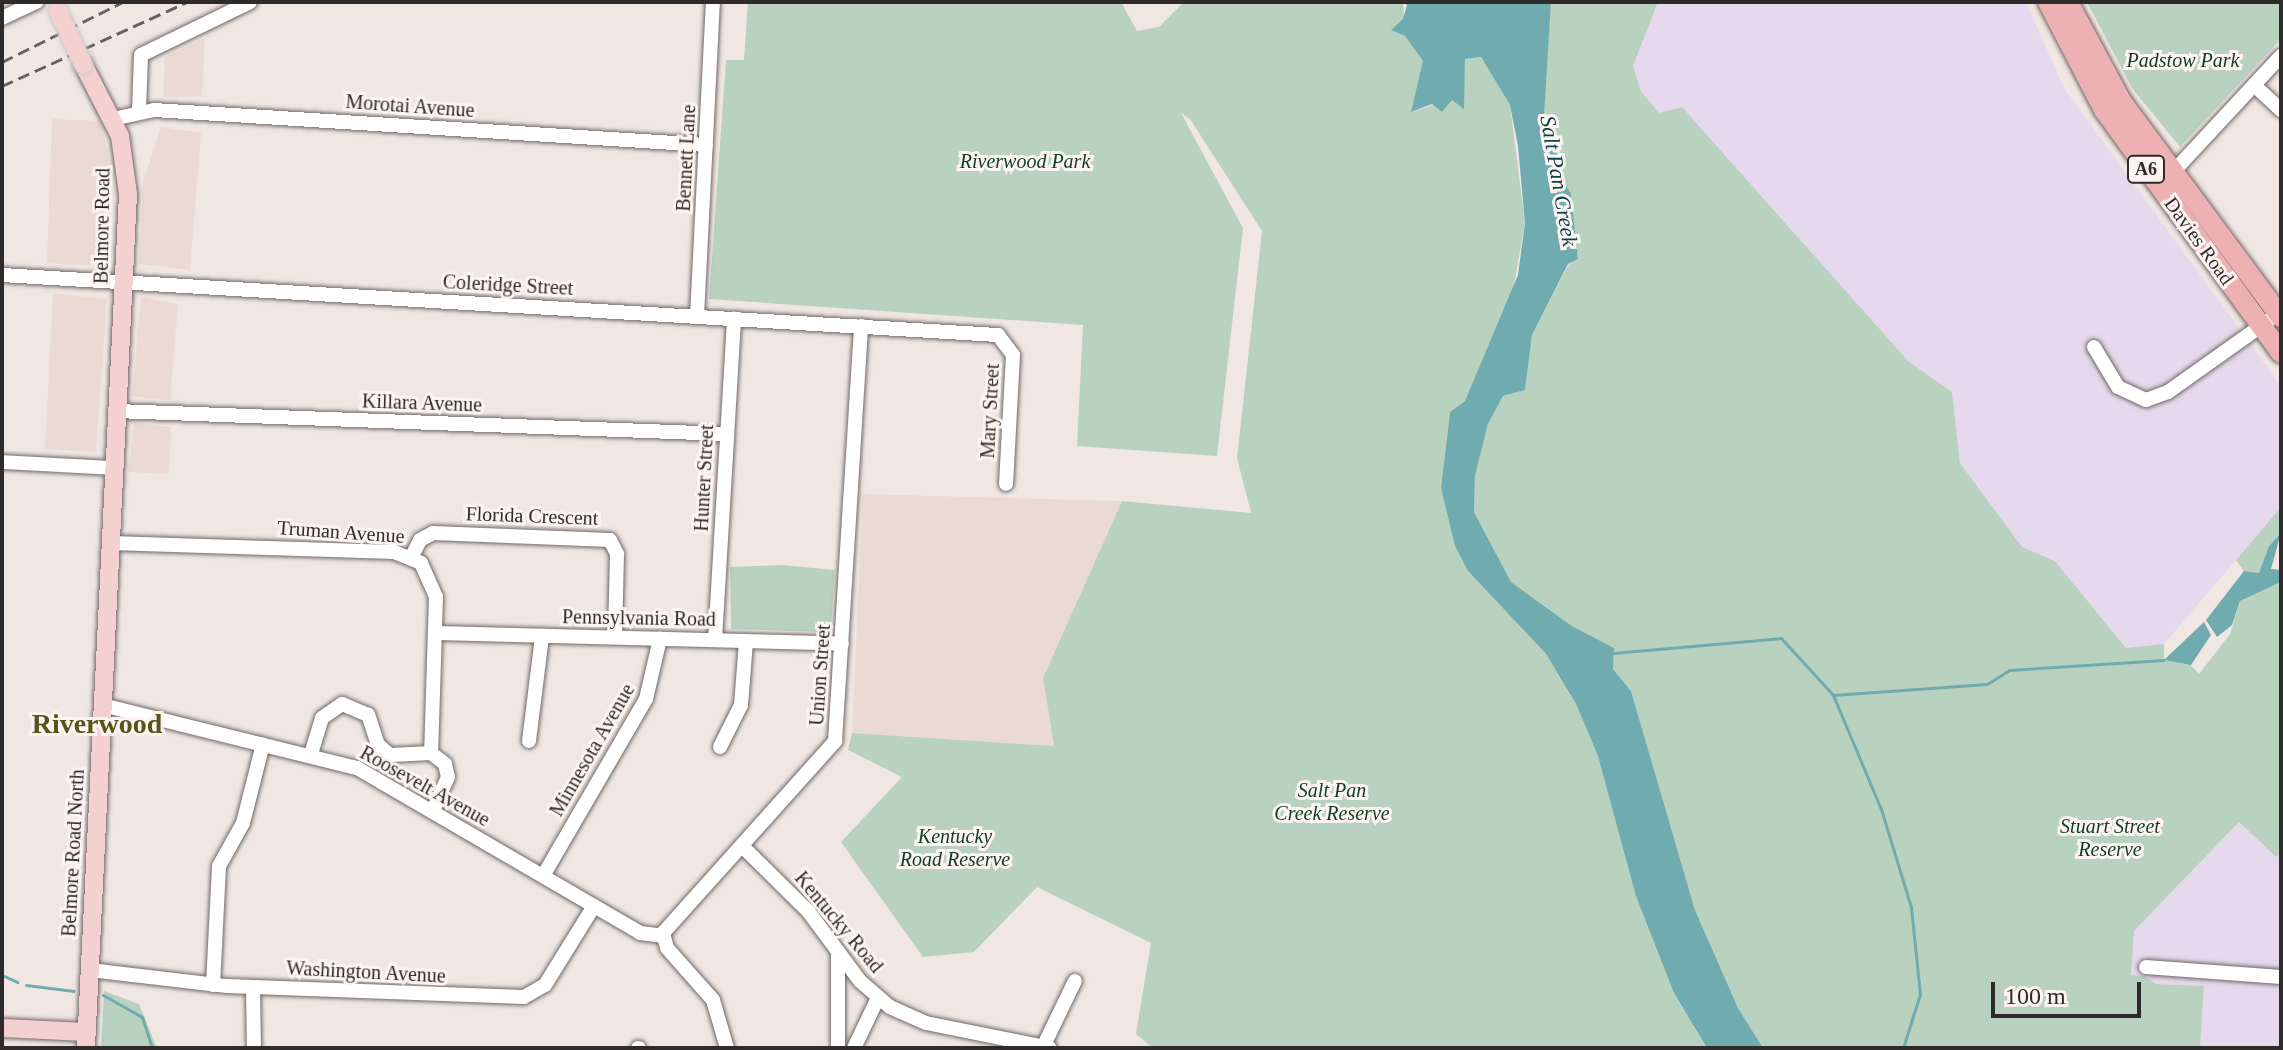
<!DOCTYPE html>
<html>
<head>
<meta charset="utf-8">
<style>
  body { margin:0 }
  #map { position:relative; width:2283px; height:1050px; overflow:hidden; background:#f0e7e3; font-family:"Times New Roman",serif }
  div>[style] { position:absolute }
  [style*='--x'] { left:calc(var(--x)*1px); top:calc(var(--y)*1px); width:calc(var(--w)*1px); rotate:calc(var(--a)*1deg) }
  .built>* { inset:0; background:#ebdad4 }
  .industrial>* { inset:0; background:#e7d9ed }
  .green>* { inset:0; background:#b9d2bf }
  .water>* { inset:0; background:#70abb0 }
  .stream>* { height:3px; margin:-1.5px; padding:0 1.5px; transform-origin:1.5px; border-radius:1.5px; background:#70abb0 }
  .roads { filter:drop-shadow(0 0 2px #706866) drop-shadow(0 0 2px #706866) }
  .minor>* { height:14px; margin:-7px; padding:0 7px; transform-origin:7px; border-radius:7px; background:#fff }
  .major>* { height:18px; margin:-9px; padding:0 9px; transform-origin:9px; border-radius:9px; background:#f4d0d1 }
  .highway>* { height:20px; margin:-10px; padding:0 10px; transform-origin:10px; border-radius:10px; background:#edb1b3 }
  .rail>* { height:3px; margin-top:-1.5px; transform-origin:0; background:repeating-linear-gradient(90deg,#66615f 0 12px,transparent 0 18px) }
  .bridges { filter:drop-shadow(0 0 2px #c9c8c8) drop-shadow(0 0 2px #c9c8c8) }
  .major-bridge>* { height:18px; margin:-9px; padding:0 9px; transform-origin:9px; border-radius:9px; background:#f4d0d1 }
  span { translate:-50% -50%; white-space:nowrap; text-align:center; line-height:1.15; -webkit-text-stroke:6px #fdf4f1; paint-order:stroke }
  .shield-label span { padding:2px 6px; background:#fdf4f1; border:2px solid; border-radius:6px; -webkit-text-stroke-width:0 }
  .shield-label { font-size:18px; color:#2e2b2a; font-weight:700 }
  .park-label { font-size:20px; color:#0c3e21; font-style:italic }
  .street-label { font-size:20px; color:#2e2b2a }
  .water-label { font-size:22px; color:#0a4347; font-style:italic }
  .district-label { font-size:28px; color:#555419; font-weight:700 }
  .frame { position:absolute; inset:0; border:4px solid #2e2b2a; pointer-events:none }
  .scale { position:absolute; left:1991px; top:982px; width:150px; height:36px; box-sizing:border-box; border:4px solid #2e2b2a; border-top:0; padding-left:10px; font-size:24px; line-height:28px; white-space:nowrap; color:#2e2b2a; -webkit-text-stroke:6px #fdf4f1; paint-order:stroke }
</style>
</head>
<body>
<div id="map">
  <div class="built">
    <i style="clip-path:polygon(205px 38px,202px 96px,163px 97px,165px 57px)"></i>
    <i style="clip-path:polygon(52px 119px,101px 121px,113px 178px,109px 261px,104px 266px,47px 263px)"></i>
    <i style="clip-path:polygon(161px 127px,201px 133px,190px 270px,139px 264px,143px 182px)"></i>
    <i style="clip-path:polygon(53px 293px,107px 299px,96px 452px,45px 449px)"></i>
    <i style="clip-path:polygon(141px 297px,178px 304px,170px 401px,132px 396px)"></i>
    <i style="clip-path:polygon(134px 423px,171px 427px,169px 474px,128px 472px)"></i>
    <i style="clip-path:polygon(863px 494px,1122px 501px,1043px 678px,1054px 746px,852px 733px)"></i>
  </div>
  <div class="industrial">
    <i style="clip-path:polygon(1658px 2px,2026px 2px,2064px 88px,2281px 386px,2281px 507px,2164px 644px,2127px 649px,2055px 561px,2022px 548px,1960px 463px,1952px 392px,1908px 361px,1659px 113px,1641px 91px,1633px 66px)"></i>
    <i style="clip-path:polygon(2239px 822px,2276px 857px,2281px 852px,2281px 1048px,2200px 1048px,2204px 987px,2156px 984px,2144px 976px,2130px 975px,2134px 931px)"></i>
  </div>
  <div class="green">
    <i style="clip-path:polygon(748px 2px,1121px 2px,1137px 31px,1159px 27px,1184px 2px,1403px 2px,1405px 36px,1424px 61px,1412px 112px,1452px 99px,1463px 108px,1465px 59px,1481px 57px,1510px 105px,1525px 223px,1511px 302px,1465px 401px,1450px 412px,1441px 488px,1468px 571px,1546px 654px,1576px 704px,1598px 756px,1674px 993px,1707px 1048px,1153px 1048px,1136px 1034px,1151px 943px,1037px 887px,974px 952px,923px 957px,841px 842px,902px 777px,848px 750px,852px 733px,1054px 746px,1043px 678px,1122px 501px,1251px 513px,1237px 458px,1262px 231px,1190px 119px,1181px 113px,1243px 228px,1217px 456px,1077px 446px,1083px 325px,709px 299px,726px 60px,744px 60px)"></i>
    <i style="clip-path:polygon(1551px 2px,1658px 2px,1633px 66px,1641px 91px,1659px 113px,1682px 107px,1908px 361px,1952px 392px,1960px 463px,2022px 547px,2055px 561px,2126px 648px,2164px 644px,2164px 660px,2191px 665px,2199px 674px,2230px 634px,2240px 601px,2281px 582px,2281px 852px,2276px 857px,2239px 822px,2134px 931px,2131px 975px,2144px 976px,2156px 984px,2204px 986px,2200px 1048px,1763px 1048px,1738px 1008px,1695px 910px,1631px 691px,1613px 669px,1614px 648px,1572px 626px,1511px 582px,1474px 512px,1475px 476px,1488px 424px,1503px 396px,1525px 390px,1532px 335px,1569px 264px,1578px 259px,1571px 194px,1559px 172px,1553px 133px,1543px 115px)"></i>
    <i style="clip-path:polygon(2087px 2px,2281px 2px,2281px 39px,2180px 147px,2132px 88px)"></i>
    <i style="clip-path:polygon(2281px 507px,2281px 533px,2269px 546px,2259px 573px,2244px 571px,2236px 560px)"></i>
    <i style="clip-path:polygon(782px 565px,835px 570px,831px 626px,824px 632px,731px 629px,730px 567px)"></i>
    <i style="clip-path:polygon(104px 991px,139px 1004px,157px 1048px,101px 1048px)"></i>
  </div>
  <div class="water">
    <i style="clip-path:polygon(1403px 2px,1551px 2px,1544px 115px,1553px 133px,1559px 172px,1571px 194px,1578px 259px,1568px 264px,1532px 335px,1525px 390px,1503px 396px,1488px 424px,1475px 476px,1474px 512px,1511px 582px,1572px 626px,1614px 648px,1613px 669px,1631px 691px,1695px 910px,1738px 1008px,1763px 1048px,1707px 1048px,1674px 993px,1636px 896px,1598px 756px,1576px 704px,1546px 654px,1468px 571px,1455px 546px,1441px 488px,1450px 412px,1465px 401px,1518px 275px,1525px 223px,1518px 146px,1510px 105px,1481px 57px,1465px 59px,1464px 109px,1452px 100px,1442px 112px,1432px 104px,1411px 112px,1423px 61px,1405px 36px,1391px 30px,1403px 19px,1407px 5px)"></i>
    <i style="clip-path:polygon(2281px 533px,2271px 569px,2281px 570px,2281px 582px,2240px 601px,2232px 625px,2217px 637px,2206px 620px,2244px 571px,2259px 573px,2269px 546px)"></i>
    <i style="clip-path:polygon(2204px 622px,2211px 635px,2191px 665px,2164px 660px)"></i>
  </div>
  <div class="stream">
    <i style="--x:1613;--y:653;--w:169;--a:-5.1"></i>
    <i style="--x:1781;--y:638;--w:77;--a:47.6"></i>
    <i style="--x:1833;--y:695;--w:124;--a:67.2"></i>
    <i style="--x:1881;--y:809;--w:102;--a:73"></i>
    <i style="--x:1911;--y:907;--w:87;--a:84.1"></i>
    <i style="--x:1920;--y:994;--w:57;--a:107.5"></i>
    <i style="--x:1833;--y:695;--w:154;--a:-4.1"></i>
    <i style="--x:1987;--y:684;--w:26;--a:-32"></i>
    <i style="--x:2009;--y:670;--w:155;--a:-3.7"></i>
    <i style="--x:2;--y:975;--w:17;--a:25"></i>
    <i style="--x:26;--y:985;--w:48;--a:7.1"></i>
    <i style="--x:103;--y:995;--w:45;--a:29.4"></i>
    <i style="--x:142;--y:1017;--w:33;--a:72"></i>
  </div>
  <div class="roads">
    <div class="minor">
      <i style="--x:2;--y:18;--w:38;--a:-25"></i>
      <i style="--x:2254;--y:85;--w:37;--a:43"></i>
      <i style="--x:139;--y:110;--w:55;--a:-87.9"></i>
      <i style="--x:141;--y:55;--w:121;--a:-25.9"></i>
      <i style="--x:113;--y:119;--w:42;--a:-12.4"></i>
      <i style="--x:154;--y:110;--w:553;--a:3.63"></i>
      <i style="--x:2174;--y:171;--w:157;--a:-47.1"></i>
      <i style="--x:2;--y:275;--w:998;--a:3.45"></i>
      <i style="--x:998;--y:335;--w:25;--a:53"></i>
      <i style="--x:1013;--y:355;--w:129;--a:93.1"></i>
      <i style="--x:697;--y:316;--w:314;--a:-87.1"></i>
      <i style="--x:2094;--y:347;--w:47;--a:59"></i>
      <i style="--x:2118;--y:387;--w:31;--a:25"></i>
      <i style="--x:2146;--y:400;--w:23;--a:-20"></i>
      <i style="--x:2168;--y:392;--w:123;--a:-35.4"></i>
      <i style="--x:116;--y:411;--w:611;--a:2.16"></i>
      <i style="--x:2;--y:462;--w:111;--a:3.1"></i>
      <i style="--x:110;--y:543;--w:284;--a:1.8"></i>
      <i style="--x:394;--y:552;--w:29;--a:22"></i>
      <i style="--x:421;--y:563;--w:37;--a:66"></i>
      <i style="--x:436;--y:597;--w:156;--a:91.8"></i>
      <i style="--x:431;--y:753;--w:41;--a:177.2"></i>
      <i style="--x:390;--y:755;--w:16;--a:-140"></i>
      <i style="--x:378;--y:745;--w:32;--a:-108"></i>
      <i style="--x:368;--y:715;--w:28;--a:-157"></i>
      <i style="--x:342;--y:704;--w:24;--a:145"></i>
      <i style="--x:322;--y:718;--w:39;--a:107"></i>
      <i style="--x:412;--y:556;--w:18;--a:-63"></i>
      <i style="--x:420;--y:540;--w:15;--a:-28"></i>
      <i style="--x:433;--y:533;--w:177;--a:2.3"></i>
      <i style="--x:610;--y:540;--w:16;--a:63"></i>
      <i style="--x:617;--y:554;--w:83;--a:91.4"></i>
      <i style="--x:435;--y:633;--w:407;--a:1.5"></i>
      <i style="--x:715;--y:640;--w:322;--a:-86.6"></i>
      <i style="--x:102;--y:705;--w:263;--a:13.9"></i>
      <i style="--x:357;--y:768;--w:328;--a:30.2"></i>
      <i style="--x:640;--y:933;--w:23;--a:7"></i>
      <i style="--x:529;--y:741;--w:106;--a:-82.9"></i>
      <i style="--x:720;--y:747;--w:47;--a:-63.4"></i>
      <i style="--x:741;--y:705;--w:64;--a:-85.5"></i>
      <i style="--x:431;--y:753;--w:18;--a:38"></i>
      <i style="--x:445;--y:764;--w:13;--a:77"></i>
      <i style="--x:448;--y:777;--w:36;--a:114"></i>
      <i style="--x:742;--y:846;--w:93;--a:44.6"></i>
      <i style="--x:808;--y:911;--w:87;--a:53.4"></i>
      <i style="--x:860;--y:981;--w:40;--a:41"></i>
      <i style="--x:890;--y:1007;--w:39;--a:24"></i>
      <i style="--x:926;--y:1023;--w:126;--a:11.4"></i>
      <i style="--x:543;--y:876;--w:205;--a:-59.8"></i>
      <i style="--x:646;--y:699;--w:62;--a:-76.9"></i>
      <i style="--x:2146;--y:967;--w:135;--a:4.2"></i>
      <i style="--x:90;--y:970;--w:138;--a:6.7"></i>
      <i style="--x:227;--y:986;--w:297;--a:2.1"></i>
      <i style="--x:524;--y:997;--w:24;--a:-30"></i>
      <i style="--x:545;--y:985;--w:93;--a:-58.2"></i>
      <i style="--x:213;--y:985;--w:119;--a:-87.1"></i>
      <i style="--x:219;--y:866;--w:49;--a:-60.8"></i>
      <i style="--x:243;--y:823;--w:81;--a:-75.8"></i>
      <i style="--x:253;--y:987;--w:61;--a:89.1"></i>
      <i style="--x:1044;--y:1045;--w:71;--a:-64.2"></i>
      <i style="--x:638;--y:1048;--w:1;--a:0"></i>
      <i style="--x:727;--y:1048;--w:50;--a:-106.3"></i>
      <i style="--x:713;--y:1000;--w:69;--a:-131.5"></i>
      <i style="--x:667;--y:948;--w:16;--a:-105"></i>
      <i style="--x:663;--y:933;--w:258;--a:-48.1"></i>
      <i style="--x:835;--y:741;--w:416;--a:-86.4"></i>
      <i style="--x:838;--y:1048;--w:96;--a:-90"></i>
      <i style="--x:854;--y:1048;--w:55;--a:-64.4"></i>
    </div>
    <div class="major">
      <i style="--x:83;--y:64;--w:81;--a:62.8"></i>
      <i style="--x:120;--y:136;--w:59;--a:82.1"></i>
      <i style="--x:128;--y:194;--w:855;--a:92.82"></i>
      <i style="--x:2;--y:1028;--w:85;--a:2.7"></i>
    </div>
    <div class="highway">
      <i style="--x:2048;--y:2;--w:122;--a:62.6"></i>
      <i style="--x:2104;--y:110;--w:301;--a:53.9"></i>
      <i style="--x:2068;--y:2;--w:112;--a:61.8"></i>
      <i style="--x:2121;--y:101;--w:269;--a:53.5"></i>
    </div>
  </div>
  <div class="rail">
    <i style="--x:2;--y:62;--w:135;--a:-26.4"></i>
    <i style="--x:2;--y:86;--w:203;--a:-24.4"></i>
  </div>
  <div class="bridges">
    <div class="major-bridge">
      <i style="--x:58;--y:11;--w:59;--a:64.7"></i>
    </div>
  </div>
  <div class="shield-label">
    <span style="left:2146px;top:169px">A6</span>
  </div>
  <div class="park-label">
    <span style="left:2183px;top:60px">Padstow Park</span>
    <span style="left:1025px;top:161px">Riverwood Park</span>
    <span style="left:1332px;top:802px">Salt Pan<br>Creek Reserve</span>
    <span style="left:2110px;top:838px">Stuart Street<br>Reserve</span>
    <span style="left:955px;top:848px">Kentucky<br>Road Reserve</span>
  </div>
  <div class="street-label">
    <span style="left:410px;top:106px;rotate:4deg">Morotai Avenue</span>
    <span style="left:686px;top:158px;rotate:-87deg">Bennett Lane</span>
    <span style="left:102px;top:226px;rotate:-89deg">Belmore Road</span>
    <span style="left:2199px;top:241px;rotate:54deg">Davies Road</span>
    <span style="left:508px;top:285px;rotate:3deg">Coleridge Street</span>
    <span style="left:422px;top:403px;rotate:2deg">Killara Avenue</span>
    <span style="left:990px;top:411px;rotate:-87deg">Mary Street</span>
    <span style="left:704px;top:478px;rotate:-87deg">Hunter Street</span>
    <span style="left:532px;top:516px;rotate:2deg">Florida Crescent</span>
    <span style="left:341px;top:532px;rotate:4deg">Truman Avenue</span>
    <span style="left:639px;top:618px;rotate:1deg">Pennsylvania Road</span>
    <span style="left:820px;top:675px;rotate:-86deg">Union Street</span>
    <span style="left:592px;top:750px;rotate:-60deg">Minnesota Avenue</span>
    <span style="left:425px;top:786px;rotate:29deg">Roosevelt Avenue</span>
    <span style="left:73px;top:853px;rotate:-87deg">Belmore Road North</span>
    <span style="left:839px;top:922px;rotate:50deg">Kentucky Road</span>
    <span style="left:366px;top:972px;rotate:3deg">Washington Avenue</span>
  </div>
  <div class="water-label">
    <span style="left:1559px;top:181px;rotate:80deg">Salt Pan Creek</span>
  </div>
  <div class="district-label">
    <span style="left:97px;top:724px">Riverwood</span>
  </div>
  <div class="frame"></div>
  <div class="scale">100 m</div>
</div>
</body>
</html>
